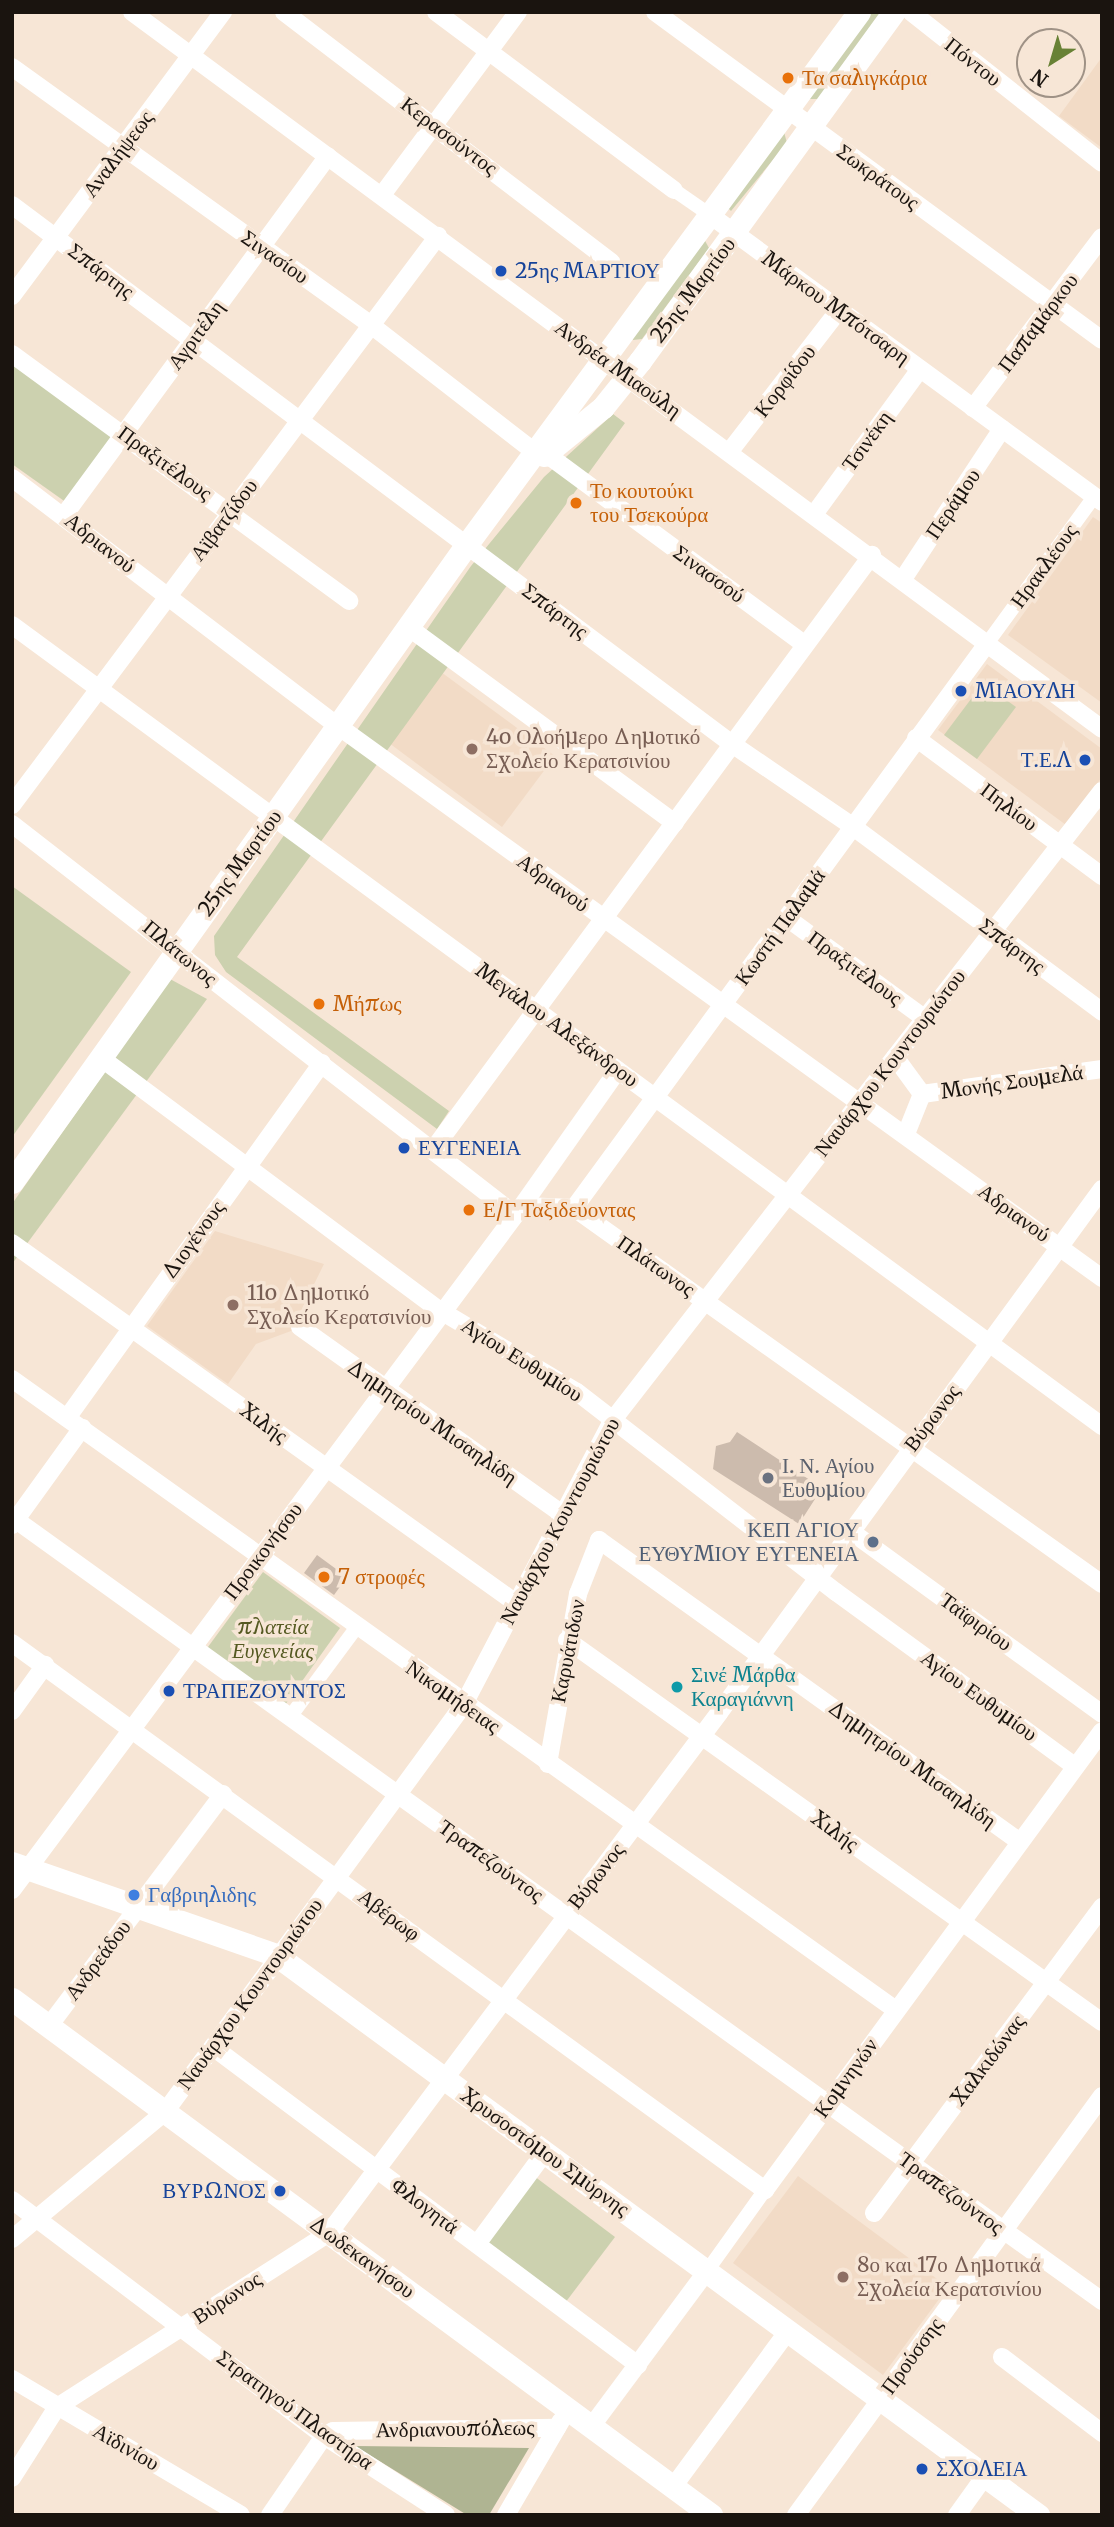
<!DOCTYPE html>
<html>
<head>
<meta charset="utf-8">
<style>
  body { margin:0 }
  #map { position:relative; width:1114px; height:2527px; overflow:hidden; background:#f7e6d6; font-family:Merriweather,serif }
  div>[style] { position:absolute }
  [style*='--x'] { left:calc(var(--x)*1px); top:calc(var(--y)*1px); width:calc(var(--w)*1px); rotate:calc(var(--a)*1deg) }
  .built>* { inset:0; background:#f2dbc6 }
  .green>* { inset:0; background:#ccd1af }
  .forest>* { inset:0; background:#afb492 }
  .building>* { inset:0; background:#ccbbad }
  .pedestrian>* { height:14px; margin:-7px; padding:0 7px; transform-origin:7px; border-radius:7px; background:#fff }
  .minor>* { height:18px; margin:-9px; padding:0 9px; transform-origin:9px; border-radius:9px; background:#fff }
  .tertiary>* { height:23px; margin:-11.5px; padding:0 11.5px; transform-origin:11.5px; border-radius:11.5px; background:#fff }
  .dots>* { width:19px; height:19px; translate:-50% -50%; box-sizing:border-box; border:4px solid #f7e6d6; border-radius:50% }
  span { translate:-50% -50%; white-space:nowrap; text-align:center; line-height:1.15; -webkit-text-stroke:7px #f7e6d6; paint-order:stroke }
  .street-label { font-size:21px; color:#1a140f }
  .food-label { font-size:21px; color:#c56008 }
  .left { translate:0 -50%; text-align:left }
  .transit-label { font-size:21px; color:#164399 }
  .right { translate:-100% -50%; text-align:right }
  .education-label { font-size:21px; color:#785e54 }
  .worship-label { font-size:21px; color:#5b616d }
  .service-label { font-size:21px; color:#4e5e75 }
  .park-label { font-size:21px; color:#545921; font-style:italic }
  .culture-label { font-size:21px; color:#0d838f }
  .shop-label { font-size:21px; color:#366cbe }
  .frame { position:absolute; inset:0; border:14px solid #1a140f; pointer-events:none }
  .north { position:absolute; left:1016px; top:28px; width:70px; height:70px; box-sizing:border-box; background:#f7e6d6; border:2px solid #9f9286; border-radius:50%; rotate:217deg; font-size:19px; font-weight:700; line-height:28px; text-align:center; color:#1a140f }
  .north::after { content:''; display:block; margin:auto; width:24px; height:32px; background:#688135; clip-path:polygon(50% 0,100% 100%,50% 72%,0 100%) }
</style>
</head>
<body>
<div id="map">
  <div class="built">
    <i style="clip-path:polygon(1102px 57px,1102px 148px,1059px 116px)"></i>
    <i style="clip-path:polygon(1093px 517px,1102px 523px,1102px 703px,1008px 635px)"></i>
    <i style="clip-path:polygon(987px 664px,1102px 749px,1102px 777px,1066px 825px,938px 730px)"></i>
    <i style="clip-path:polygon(441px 672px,555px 756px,502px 827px,389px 743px)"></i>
    <i style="clip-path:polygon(215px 1231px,324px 1264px,291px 1331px,256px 1344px,228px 1384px,147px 1326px)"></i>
    <i style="clip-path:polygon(798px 2176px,948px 2287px,883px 2375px,733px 2263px)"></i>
  </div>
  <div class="green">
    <i style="clip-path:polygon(862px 12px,881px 12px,818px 99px,809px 99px)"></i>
    <i style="clip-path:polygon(784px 132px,787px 143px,731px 211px,728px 208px)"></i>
    <i style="clip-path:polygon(704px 239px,709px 248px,642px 339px,633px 340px,630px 336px)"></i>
    <i style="clip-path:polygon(12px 362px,115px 436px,67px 503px,12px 464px)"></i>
    <i style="clip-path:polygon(613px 414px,625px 423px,237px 957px,449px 1111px,437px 1129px,226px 972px,215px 955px,214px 936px,471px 566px,544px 477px)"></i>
    <i style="clip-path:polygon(983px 683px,1016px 707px,977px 759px,944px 735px)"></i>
    <i style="clip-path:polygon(12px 886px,131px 972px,12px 1137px)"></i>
    <i style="clip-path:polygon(170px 979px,207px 999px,12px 1264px,12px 1204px)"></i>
    <i style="clip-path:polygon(263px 1572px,340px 1628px,285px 1705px,205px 1651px)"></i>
    <i style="clip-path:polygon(534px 2176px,615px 2237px,565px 2303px,484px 2242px)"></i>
  </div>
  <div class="forest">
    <i style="clip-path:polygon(355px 2446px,529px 2448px,489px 2515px,467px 2515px)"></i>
  </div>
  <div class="building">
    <i style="clip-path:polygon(737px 1432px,822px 1488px,799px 1524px,713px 1469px,716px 1446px,730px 1442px)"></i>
    <i style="clip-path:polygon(317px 1555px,347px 1577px,334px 1595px,304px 1573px)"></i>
  </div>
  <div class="pedestrian">
    <i style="--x:674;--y:190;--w:44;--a:34.8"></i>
    <i style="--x:986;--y:645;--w:183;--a:-53.9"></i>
    <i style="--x:290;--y:1717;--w:111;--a:-53.4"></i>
    <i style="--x:707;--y:2271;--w:100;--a:-54.4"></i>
  </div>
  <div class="minor">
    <i style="--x:132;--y:12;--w:1206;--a:36.47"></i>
    <i style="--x:284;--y:12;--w:412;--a:37.4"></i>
    <i style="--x:436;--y:12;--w:297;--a:36.8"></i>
    <i style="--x:655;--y:12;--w:554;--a:36.27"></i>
    <i style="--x:911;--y:12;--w:243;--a:38.3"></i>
    <i style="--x:12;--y:67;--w:442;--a:35.7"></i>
    <i style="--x:371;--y:325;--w:207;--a:37.8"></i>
    <i style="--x:382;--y:195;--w:228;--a:-53.4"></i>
    <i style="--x:12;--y:205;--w:899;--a:36.82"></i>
    <i style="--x:732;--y:744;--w:145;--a:34.3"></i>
    <i style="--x:852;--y:826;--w:312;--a:36.6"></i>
    <i style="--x:710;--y:215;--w:486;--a:36.2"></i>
    <i style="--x:12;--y:296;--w:354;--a:-53.4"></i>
    <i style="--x:12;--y:354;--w:418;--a:36.2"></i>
    <i style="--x:973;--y:408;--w:214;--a:-53"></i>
    <i style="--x:730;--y:451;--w:178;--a:-52.3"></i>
    <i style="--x:545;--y:453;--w:323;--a:36.4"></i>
    <i style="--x:12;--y:478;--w:410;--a:37.3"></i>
    <i style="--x:338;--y:726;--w:943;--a:35.85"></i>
    <i style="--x:815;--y:513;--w:178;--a:-53.9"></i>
    <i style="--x:65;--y:514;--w:444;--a:-53.7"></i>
    <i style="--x:903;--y:579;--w:180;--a:-56.6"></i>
    <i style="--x:12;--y:625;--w:1353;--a:36.31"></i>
    <i style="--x:408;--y:627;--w:331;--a:36.3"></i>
    <i style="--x:916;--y:738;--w:232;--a:36.6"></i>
    <i style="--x:12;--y:805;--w:711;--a:-53.18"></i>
    <i style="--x:12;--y:824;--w:636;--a:37.84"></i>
    <i style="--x:787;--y:918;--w:168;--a:36.1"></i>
    <i style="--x:895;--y:1057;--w:46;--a:53.9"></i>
    <i style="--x:101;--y:1058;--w:424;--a:36.7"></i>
    <i style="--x:441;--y:1311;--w:158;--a:30.8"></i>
    <i style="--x:577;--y:1392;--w:327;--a:37.7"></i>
    <i style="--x:836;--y:1592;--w:296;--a:36.1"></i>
    <i style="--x:906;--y:1134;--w:43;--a:-68.2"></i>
    <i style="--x:922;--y:1094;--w:182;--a:-7.9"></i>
    <i style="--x:435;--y:1147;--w:736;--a:-53.57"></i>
    <i style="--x:522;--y:1206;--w:166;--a:-54.8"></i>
    <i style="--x:574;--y:1208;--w:698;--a:-53.8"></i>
    <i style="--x:12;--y:1243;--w:619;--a:35.54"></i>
    <i style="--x:300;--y:1327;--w:324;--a:35.5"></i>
    <i style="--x:12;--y:1379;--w:1086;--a:35.52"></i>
    <i style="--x:67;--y:1418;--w:437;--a:-54.3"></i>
    <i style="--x:16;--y:1520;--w:1338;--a:35.72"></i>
    <i style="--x:12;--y:1525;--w:120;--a:-54.2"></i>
    <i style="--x:849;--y:1530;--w:313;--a:36"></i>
    <i style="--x:567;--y:1640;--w:657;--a:35.53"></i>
    <i style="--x:12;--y:1643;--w:931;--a:36"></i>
    <i style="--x:765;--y:2190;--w:569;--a:-53.71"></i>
    <i style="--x:12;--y:1711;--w:57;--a:-54.3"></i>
    <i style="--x:548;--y:1764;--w:173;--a:-80"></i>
    <i style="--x:578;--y:1594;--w:58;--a:-68.7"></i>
    <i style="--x:599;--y:1540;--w:518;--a:35.65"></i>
    <i style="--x:12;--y:1890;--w:853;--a:-53.29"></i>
    <i style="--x:522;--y:1206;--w:52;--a:2.2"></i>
    <i style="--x:574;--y:1208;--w:648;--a:35.46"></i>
    <i style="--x:49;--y:2026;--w:290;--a:-53.1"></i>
    <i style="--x:213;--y:2047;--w:531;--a:36.81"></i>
    <i style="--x:12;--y:2200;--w:391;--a:37.1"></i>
    <i style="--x:324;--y:2436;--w:145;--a:32.9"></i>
    <i style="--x:874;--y:2213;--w:382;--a:-53.3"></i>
    <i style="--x:12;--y:2239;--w:199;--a:-39.7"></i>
    <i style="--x:165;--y:2112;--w:506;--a:-53.76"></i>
    <i style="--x:464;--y:1704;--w:319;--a:-62.4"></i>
    <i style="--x:612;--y:1421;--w:798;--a:-52.13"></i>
    <i style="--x:477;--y:2244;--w:114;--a:-53.5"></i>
    <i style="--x:1002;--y:2357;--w:126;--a:37.2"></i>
    <i style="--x:12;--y:2379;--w:266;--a:30.7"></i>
    <i style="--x:591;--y:2427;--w:194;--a:-53.4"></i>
    <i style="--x:12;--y:2478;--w:84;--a:-57.6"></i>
    <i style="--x:57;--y:2407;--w:323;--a:-32.6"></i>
    <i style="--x:329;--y:2233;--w:650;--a:-53.13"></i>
    <i style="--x:719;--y:1713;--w:649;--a:-53.84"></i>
    <i style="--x:673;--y:2487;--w:194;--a:-53.6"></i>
    <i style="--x:270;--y:2515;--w:96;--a:-55.6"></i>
    <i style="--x:324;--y:2436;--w:10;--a:-29"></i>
    <i style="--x:333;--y:2431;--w:224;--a:-0.8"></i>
    <i style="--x:506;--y:2515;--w:109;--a:-59.7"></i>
    <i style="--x:796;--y:2515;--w:519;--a:-53.86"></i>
    <i style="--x:957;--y:2515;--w:48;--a:-54.3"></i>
  </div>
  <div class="tertiary">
    <i style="--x:544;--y:455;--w:76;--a:-39.1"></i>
    <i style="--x:603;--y:407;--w:59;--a:-51.2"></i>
    <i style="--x:640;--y:361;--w:432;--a:-54"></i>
    <i style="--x:12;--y:1182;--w:784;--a:-54.5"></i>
    <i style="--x:467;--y:544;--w:661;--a:-53.62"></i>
    <i style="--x:12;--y:1863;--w:280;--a:19.2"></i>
    <i style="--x:276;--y:1955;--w:946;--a:36.31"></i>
    <i style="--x:12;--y:1999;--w:869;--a:36.43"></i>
  </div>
  <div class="dots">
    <i style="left:788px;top:78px;background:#e8710a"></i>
    <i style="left:501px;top:271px;background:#1a4fb4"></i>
    <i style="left:576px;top:503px;background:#e8710a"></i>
    <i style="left:961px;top:691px;background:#1a4fb4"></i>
    <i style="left:472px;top:749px;background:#8d6e63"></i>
    <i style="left:1085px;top:760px;background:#1a4fb4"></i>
    <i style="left:319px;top:1004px;background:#e8710a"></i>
    <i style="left:404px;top:1148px;background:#1a4fb4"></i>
    <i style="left:469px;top:1210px;background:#e8710a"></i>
    <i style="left:233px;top:1305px;background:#8d6e63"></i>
    <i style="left:768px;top:1478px;background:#6b7280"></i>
    <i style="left:873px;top:1542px;background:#5c6f8a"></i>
    <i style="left:324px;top:1577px;background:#e8710a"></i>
    <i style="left:677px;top:1687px;background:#0f9aa8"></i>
    <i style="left:169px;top:1691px;background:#1a4fb4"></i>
    <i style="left:134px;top:1895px;background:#3f7fe0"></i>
    <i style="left:280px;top:2191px;background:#1a4fb4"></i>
    <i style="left:843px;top:2277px;background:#8d6e63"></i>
    <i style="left:922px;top:2469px;background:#1a4fb4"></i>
  </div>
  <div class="street-label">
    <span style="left:973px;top:62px;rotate:38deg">Πόντου</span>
    <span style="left:449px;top:136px;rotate:37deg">Κερασούντος</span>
    <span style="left:118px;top:154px;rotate:-53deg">Αναλήψεως</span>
    <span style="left:878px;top:177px;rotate:36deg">Σωκράτους</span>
    <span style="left:275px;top:257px;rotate:35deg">Σινασίου</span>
    <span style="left:101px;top:271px;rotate:37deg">Σπάρτης</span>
    <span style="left:693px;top:290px;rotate:-53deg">25ης Μαρτίου</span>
    <span style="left:836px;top:308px;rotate:36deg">Μάρκου Μπότσαρη</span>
    <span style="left:1038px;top:323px;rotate:-53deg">Παπαμάρκου</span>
    <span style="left:196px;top:335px;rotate:-54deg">Αγριτέλη</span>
    <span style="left:618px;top:369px;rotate:36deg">Ανδρέα Μιαούλη</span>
    <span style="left:785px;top:381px;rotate:-52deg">Κορφίδου</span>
    <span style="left:867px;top:441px;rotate:-54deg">Τσινέκη</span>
    <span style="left:165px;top:463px;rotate:36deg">Πραξιτέλους</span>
    <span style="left:953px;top:504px;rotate:-56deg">Περάμου</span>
    <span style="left:224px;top:520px;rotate:-53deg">Αϊβατζίδου</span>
    <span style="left:100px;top:543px;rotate:38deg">Αδριανού</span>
    <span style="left:1044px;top:566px;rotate:-54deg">Ηρακλέους</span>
    <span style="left:709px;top:574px;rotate:36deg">Σινασσού</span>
    <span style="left:555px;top:611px;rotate:37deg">Σπάρτης</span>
    <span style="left:1009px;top:807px;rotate:37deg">Πηλίου</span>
    <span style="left:240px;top:863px;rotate:-54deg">25ης Μαρτίου</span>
    <span style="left:553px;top:883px;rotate:36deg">Αδριανού</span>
    <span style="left:780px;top:927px;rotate:-54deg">Κωστή Παλαμά</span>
    <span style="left:1012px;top:946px;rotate:37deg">Σπάρτης</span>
    <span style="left:180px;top:953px;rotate:40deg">Πλάτωνος</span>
    <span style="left:855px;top:968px;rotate:36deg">Πραξιτέλους</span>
    <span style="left:557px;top:1025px;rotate:36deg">Μεγάλου Αλεξάνδρου</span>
    <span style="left:890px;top:1063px;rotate:-52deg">Ναυάρχου Κουντουριώτου</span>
    <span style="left:1012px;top:1082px;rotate:-8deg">Μονής Σουμελά</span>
    <span style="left:1014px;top:1213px;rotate:36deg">Αδριανού</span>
    <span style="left:193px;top:1240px;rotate:-54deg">Διογένους</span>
    <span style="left:656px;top:1266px;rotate:35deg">Πλάτωνος</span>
    <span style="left:522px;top:1360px;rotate:32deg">Αγίου Ευθυμίου</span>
    <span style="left:932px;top:1418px;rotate:-53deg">Βύρωνος</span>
    <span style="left:432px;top:1422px;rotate:35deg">Δημητρίου Μισαηλίδη</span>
    <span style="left:264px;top:1423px;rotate:36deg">Χιλής</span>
    <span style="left:560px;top:1521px;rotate:-62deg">Ναυάρχου Κουντουριώτου</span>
    <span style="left:263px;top:1551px;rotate:-53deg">Προικονήσου</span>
    <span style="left:976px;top:1622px;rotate:36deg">Ταϊφιρίου</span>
    <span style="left:568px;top:1651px;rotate:-79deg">Καρυάτιδων</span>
    <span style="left:979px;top:1696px;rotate:36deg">Αγίου Ευθυμίου</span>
    <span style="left:453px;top:1697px;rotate:35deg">Νικομήδειας</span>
    <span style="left:912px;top:1764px;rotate:36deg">Δημητρίου Μισαηλίδη</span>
    <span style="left:835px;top:1831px;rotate:36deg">Χιλής</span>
    <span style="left:491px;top:1861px;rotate:36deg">Τραπεζούντος</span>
    <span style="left:596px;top:1876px;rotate:-52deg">Βύρωνος</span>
    <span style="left:389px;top:1915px;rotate:37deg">Αβέρωφ</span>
    <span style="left:98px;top:1960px;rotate:-53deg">Ανδρεάδου</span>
    <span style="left:250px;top:1994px;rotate:-54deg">Ναυάρχου Κουντουριώτου</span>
    <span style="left:988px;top:2060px;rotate:-53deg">Χαλκιδώνας</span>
    <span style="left:846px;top:2078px;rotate:-54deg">Κομνηνών</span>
    <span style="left:545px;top:2152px;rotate:36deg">Χρυσοστόμου Σμύρνης</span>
    <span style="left:951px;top:2193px;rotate:36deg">Τραπεζούντος</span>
    <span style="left:425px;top:2206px;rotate:37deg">Φλογητά</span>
    <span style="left:362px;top:2257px;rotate:36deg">Δωδεκανήσου</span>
    <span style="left:227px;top:2298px;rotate:-33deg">Βύρωνος</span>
    <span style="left:912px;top:2356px;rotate:-54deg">Προύσσης</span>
    <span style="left:295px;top:2410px;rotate:36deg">Στρατηγού Πλαστήρα</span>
    <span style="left:455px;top:2429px;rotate:-1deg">Ανδριανουπόλεως</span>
    <span style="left:126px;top:2447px;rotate:30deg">Αϊδινίου</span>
  </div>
  <div class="food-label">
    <span class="left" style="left:802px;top:78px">Τα σαλιγκάρια</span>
    <span class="left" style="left:590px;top:503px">Το κουτούκι<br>του Τσεκούρα</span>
    <span class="left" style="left:333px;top:1004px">Μήπως</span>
    <span class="left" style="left:483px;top:1210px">Ε/Γ Ταξιδεύοντας</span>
    <span class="left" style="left:338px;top:1577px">7 στροφές</span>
  </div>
  <div class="transit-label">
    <span class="left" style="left:515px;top:271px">25ης ΜΑΡΤΙΟΥ</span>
    <span class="left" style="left:975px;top:691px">ΜΙΑΟΥΛΗ</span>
    <span class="right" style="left:1071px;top:760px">Τ.Ε.Λ</span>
    <span class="left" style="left:418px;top:1148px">ΕΥΓΕΝΕΙΑ</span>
    <span class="left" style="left:183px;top:1691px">ΤΡΑΠΕΖΟΥΝΤΟΣ</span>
    <span class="right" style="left:266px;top:2191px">ΒΥΡΩΝΟΣ</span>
    <span class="left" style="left:936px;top:2469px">ΣΧΟΛΕΙΑ</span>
  </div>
  <div class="education-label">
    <span class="left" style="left:486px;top:749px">4o Ολοήμερο Δημοτικό<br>Σχολείο Κερατσινίου</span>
    <span class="left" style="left:247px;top:1305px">11o Δημοτικό<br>Σχολείο Κερατσινίου</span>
    <span class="left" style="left:857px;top:2277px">8ο και 17ο Δημοτικά<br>Σχολεία Κερατσινίου</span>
  </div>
  <div class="worship-label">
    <span class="left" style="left:782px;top:1478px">Ι. Ν. Αγίου<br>Ευθυμίου</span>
  </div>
  <div class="service-label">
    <span class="right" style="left:859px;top:1542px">ΚΕΠ ΑΓΙΟΥ<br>ΕΥΘΥΜΙΟΥ ΕΥΓΕΝΕΙΑ</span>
  </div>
  <div class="park-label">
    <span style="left:273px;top:1639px">πλατεία<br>Ευγενείας</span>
  </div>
  <div class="culture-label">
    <span class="left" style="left:691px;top:1687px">Σινέ Μάρθα<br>Καραγιάννη</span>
  </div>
  <div class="shop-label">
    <span class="left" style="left:148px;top:1895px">Γαβριηλιδης</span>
  </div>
  <div class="frame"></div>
  <div class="north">N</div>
</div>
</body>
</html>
